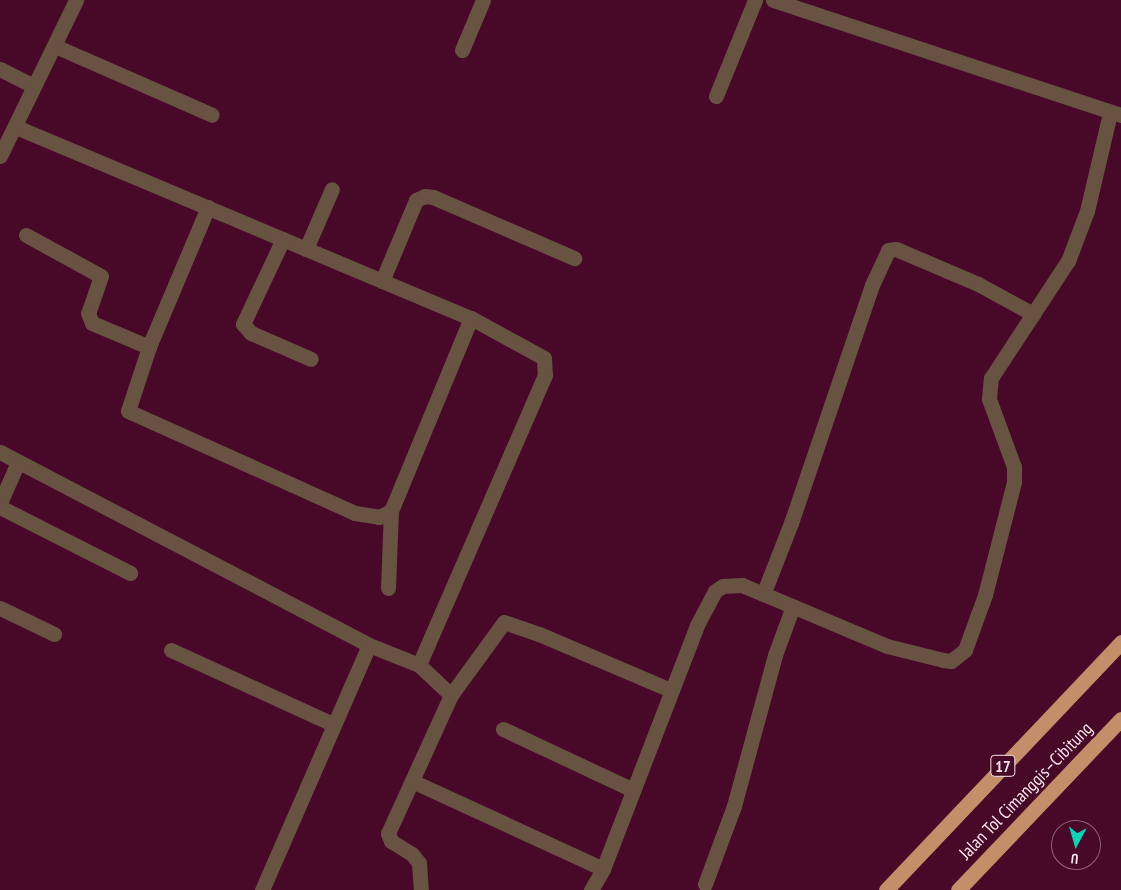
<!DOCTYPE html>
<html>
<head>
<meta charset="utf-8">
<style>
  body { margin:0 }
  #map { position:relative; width:1121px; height:890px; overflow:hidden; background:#470927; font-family:"PT Sans Narrow",sans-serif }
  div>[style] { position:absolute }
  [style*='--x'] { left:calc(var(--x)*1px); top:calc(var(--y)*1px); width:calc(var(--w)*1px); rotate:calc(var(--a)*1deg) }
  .minor>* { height:15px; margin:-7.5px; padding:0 7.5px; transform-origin:7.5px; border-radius:7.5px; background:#685343 }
  .highway>* { height:15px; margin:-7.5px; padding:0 7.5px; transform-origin:7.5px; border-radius:7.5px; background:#c48f68 }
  span { translate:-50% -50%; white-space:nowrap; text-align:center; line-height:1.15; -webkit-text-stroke:5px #470927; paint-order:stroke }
  .shield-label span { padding:1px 4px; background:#470927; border:1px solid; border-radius:4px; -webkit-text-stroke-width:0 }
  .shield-label { font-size:16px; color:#fde4ec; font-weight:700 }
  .street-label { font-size:18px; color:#fde4ec }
  .north { position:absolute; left:1051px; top:820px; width:50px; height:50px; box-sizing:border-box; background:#470927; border:1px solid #906176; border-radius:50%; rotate:186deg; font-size:14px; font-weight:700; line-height:20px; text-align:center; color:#fde4ec }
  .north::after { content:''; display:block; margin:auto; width:18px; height:22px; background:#04d5b6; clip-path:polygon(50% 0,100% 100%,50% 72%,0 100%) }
</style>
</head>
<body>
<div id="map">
  <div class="minor">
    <i style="--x:773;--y:0;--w:367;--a:18.3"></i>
    <i style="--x:55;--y:46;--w:171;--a:23.7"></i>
    <i style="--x:462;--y:50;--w:54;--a:-67.2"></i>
    <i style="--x:0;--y:69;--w:37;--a:27"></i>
    <i style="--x:716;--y:96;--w:104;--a:-67.9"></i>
    <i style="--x:16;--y:127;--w:493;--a:22.8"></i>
    <i style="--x:471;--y:318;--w:83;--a:28.7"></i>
    <i style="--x:544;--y:358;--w:17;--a:87"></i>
    <i style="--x:545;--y:375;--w:316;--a:113.5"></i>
    <i style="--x:0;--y:156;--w:174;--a:-64"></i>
    <i style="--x:208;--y:207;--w:152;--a:112.9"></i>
    <i style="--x:149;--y:347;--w:67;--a:108.2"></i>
    <i style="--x:128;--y:411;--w:249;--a:24.2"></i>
    <i style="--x:355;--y:513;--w:24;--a:9"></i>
    <i style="--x:379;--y:517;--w:13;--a:-27"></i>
    <i style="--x:391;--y:511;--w:209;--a:-67.5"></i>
    <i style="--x:26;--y:235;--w:85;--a:28.7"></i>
    <i style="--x:101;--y:276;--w:39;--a:109"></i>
    <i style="--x:88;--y:313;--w:11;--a:68"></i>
    <i style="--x:92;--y:323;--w:62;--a:22.8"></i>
    <i style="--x:283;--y:239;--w:94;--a:115.2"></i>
    <i style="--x:243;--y:324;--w:12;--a:48"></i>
    <i style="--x:251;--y:333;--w:65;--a:23.4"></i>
    <i style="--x:306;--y:249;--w:65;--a:-66.6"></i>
    <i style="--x:382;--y:281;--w:88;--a:-67.2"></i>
    <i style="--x:416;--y:200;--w:10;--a:-24"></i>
    <i style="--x:425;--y:196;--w:8;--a:7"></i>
    <i style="--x:433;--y:197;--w:154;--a:23.4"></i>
    <i style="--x:0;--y:452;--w:416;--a:27.6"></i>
    <i style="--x:369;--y:645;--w:54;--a:21.8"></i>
    <i style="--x:419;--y:665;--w:44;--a:43.2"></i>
    <i style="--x:451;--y:695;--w:152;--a:114.5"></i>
    <i style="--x:388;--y:833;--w:9;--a:69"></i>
    <i style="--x:391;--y:841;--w:25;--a:32"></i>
    <i style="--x:412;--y:854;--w:11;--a:52"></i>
    <i style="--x:419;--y:863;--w:27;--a:86"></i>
    <i style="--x:0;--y:503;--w:45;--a:-66.3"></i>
    <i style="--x:0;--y:507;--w:146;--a:26.9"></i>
    <i style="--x:388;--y:588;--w:77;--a:-87.8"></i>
    <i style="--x:764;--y:592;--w:74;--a:-68.6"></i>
    <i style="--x:791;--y:523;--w:251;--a:-71.2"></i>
    <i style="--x:872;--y:285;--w:38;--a:-65"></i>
    <i style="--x:888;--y:250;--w:8;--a:-7"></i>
    <i style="--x:896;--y:249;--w:89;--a:23.1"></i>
    <i style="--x:978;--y:284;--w:63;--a:28.6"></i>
    <i style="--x:0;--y:608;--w:60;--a:25.7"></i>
    <i style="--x:171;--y:650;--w:178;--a:24.6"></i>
    <i style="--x:451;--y:695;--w:90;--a:-54"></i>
    <i style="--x:504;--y:622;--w:37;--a:19"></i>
    <i style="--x:539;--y:634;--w:142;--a:23.1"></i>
    <i style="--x:503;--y:729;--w:144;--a:25.1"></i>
    <i style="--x:412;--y:781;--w:210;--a:24.7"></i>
    <i style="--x:705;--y:884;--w:83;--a:-69.6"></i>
    <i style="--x:734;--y:806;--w:156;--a:-74.8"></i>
    <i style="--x:775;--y:655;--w:52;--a:-69.8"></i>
    <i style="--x:262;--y:890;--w:267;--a:-66.4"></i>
    <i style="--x:591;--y:890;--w:24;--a:-60"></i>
    <i style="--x:603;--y:869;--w:261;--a:-68.9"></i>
    <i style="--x:697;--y:625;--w:38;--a:-62"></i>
    <i style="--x:715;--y:591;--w:9;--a:-32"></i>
    <i style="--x:723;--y:586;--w:19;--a:-3"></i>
    <i style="--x:742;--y:585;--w:157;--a:22.8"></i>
    <i style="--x:887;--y:646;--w:58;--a:14"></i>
    <i style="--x:943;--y:660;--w:8;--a:7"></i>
    <i style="--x:951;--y:661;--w:18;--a:-38"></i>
    <i style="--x:965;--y:650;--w:59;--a:-70"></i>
    <i style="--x:985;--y:595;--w:117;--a:-75.6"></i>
    <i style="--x:1014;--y:482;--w:15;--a:-90"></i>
    <i style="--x:1014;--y:467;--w:72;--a:-110.2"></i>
    <i style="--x:989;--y:399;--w:21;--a:-85"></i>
    <i style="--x:991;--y:378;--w:140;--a:-56.7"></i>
    <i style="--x:1068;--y:261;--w:53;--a:-69.2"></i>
    <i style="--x:1087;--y:211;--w:101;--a:-76.8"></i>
  </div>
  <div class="highway">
    <i style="--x:886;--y:890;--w:342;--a:-46.5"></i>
    <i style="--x:958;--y:890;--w:236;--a:-46.4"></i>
  </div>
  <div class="shield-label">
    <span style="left:1003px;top:766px">17</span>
  </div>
  <div class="street-label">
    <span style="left:1026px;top:791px;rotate:-46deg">Jalan Tol Cimanggis–Cibitung</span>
  </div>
  <div class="north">U</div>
</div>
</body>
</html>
